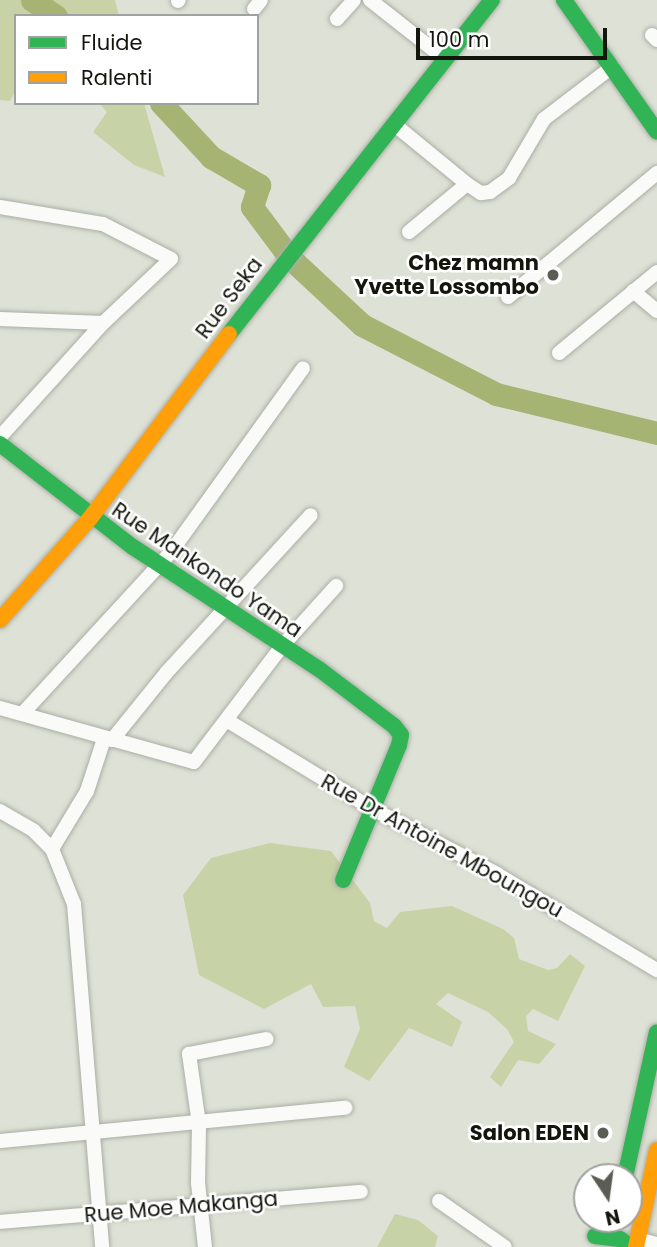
<!DOCTYPE html>
<html>
<head>
<meta charset="utf-8">
<style>
  body { margin:0 }
  #map { position:relative; width:657px; height:1247px; overflow:hidden; background:#dee2d6; font-family:Poppins,sans-serif }
  div>[style] { position:absolute }
  [style*='--x'] { left:calc(var(--x)*1px); top:calc(var(--y)*1px); width:calc(var(--w)*1px); rotate:calc(var(--a)*1deg) }
  .green>* { inset:0; background:#c7d2a6 }
  .river>* { height:23px; margin:-11.5px; padding:0 11.5px; transform-origin:11.5px; border-radius:11.5px; background:#a5b373 }
  .roads { filter:drop-shadow(0 0 2px #abaea5) drop-shadow(0 0 2px #abaea5) }
  .street>* { height:14px; margin:-7px; padding:0 7px; transform-origin:7px; border-radius:7px; background:#fafbf9 }
  .fast>* { height:16px; margin:-8px; padding:0 8px; transform-origin:8px; border-radius:8px; background:#30b455 }
  .slow>* { height:16px; margin:-8px; padding:0 8px; transform-origin:8px; border-radius:8px; background:#ff9f0a }
  .dots>* { width:19px; height:19px; translate:-50% -50%; box-sizing:border-box; border:4px solid #fff; border-radius:50% }
  span { translate:-50% -50%; white-space:nowrap; text-align:center; line-height:1.15; -webkit-text-stroke:5px #fff; paint-order:stroke }
  .poi-label { font-size:21px; color:#14160e; font-weight:700 }
  .right { translate:-100% -50%; text-align:right }
  .street-label { font-size:21px; color:#14160e }
  .legend { position:absolute; left:14px; top:14px; width:245px; height:91px; box-sizing:border-box; background:#fff; border:2px solid #a1a29f; margin:0; padding:9px 12px; list-style:none; font-size:21px; color:#14160e }
  .legend li { display:flex; align-items:center; gap:14px; height:35px }
  .legend b { width:35px; border:2px solid #a1a29f }
  .north { position:absolute; left:573px; top:1163px; width:70px; height:70px; box-sizing:border-box; background:#fff; border:2px solid #a1a29f; border-radius:50%; rotate:167deg; font-size:19px; font-weight:700; line-height:28px; text-align:center; color:#14160e }
  .north::after { content:''; display:block; margin:auto; width:24px; height:32px; background:#5b5d54; clip-path:polygon(50% 0,100% 100%,50% 72%,0 100%) }
  .scale { position:absolute; left:416px; top:28px; width:191px; height:32px; box-sizing:border-box; border:4px solid #14160e; border-top:0; padding-left:9px; font-size:21px; line-height:24px; white-space:nowrap; color:#14160e; -webkit-text-stroke:5px #fff; paint-order:stroke }
</style>
</head>
<body>
<div id="map">
  <div class="green">
    <i style="clip-path:polygon(0 0,115px 0,119px 16px,16px 16px,16px 90px,10px 101px,0 100px)"></i>
    <i style="clip-path:polygon(99px 103px,144px 103px,165px 177px,134px 165px,93px 132px,107px 112px)"></i>
    <i style="clip-path:polygon(270px 843px,331px 851px,370px 903px,374px 921px,387px 928px,400px 912px,452px 906px,503px 929px,514px 938px,519px 959px,548px 970px,557px 968px,570px 954px,585px 966px,558px 1021px,533px 1009px,526px 1016px,528px 1031px,556px 1044px,539px 1064px,518px 1060px,501px 1087px,490px 1077px,514px 1042px,507px 1029px,488px 1012px,448px 993px,436px 1004px,462px 1022px,452px 1047px,409px 1028px,369px 1081px,344px 1067px,360px 1029px,355px 1006px,323px 1007px,311px 984px,264px 1009px,199px 975px,183px 895px,211px 858px)"></i>
    <i style="clip-path:polygon(395px 1214px,418px 1220px,438px 1236px,435px 1247px,377px 1247px)"></i>
  </div>
  <div class="river">
    <i style="--x:32;--y:0;--w:29;--a:34"></i>
    <i style="--x:161;--y:103;--w:74;--a:47.2"></i>
    <i style="--x:211;--y:157;--w:56;--a:30.3"></i>
    <i style="--x:259;--y:185;--w:23;--a:108"></i>
    <i style="--x:252;--y:207;--w:64;--a:53.3"></i>
    <i style="--x:290;--y:258;--w:98;--a:42.9"></i>
    <i style="--x:362;--y:325;--w:151;--a:27.2"></i>
    <i style="--x:496;--y:394;--w:166;--a:13.6"></i>
  </div>
  <div class="roads">
    <div class="street">
      <i style="--x:370;--y:0;--w:95;--a:38.2"></i>
      <i style="--x:178;--y:1;--w:1;--a:-45"></i>
      <i style="--x:254;--y:9;--w:11;--a:-52"></i>
      <i style="--x:337;--y:19;--w:25;--a:-48"></i>
      <i style="--x:652;--y:35;--w:7;--a:45"></i>
      <i style="--x:395;--y:125;--w:93;--a:39.3"></i>
      <i style="--x:467;--y:184;--w:17;--a:33"></i>
      <i style="--x:481;--y:193;--w:9;--a:-6"></i>
      <i style="--x:490;--y:192;--w:24;--a:-36"></i>
      <i style="--x:509;--y:178;--w:69;--a:-59.3"></i>
      <i style="--x:544;--y:119;--w:86;--a:-37.4"></i>
      <i style="--x:0;--y:207;--w:104;--a:9.4"></i>
      <i style="--x:103;--y:224;--w:76;--a:27.2"></i>
      <i style="--x:171;--y:259;--w:93;--a:136.7"></i>
      <i style="--x:103;--y:323;--w:154;--a:132.1"></i>
      <i style="--x:409;--y:232;--w:75;--a:-39.6"></i>
      <i style="--x:633;--y:291;--w:31;--a:40"></i>
      <i style="--x:508;--y:297;--w:194;--a:-39.8"></i>
      <i style="--x:0;--y:319;--w:103;--a:2.2"></i>
      <i style="--x:559;--y:353;--w:127;--a:-39.6"></i>
      <i style="--x:0;--y:708;--w:201;--a:15.6"></i>
      <i style="--x:194;--y:762;--w:146;--a:-52.8"></i>
      <i style="--x:282;--y:646;--w:81;--a:-48"></i>
      <i style="--x:23;--y:713;--w:219;--a:-47.4"></i>
      <i style="--x:171;--y:552;--w:226;--a:-54.3"></i>
      <i style="--x:228;--y:721;--w:167;--a:31.3"></i>
      <i style="--x:371;--y:808;--w:142;--a:27.6"></i>
      <i style="--x:497;--y:874;--w:187;--a:31"></i>
      <i style="--x:112;--y:740;--w:86;--a:-51.1"></i>
      <i style="--x:166;--y:673;--w:214;--a:-47.5"></i>
      <i style="--x:0;--y:811;--w:39;--a:30"></i>
      <i style="--x:34;--y:831;--w:25;--a:45"></i>
      <i style="--x:52;--y:849;--w:59;--a:68.2"></i>
      <i style="--x:74;--y:904;--w:344;--a:85.3"></i>
      <i style="--x:52;--y:849;--w:68;--a:-58.9"></i>
      <i style="--x:87;--y:791;--w:55;--a:-71.9"></i>
      <i style="--x:0;--y:1141;--w:347;--a:-5.5"></i>
      <i style="--x:439;--y:1201;--w:80;--a:34.9"></i>
      <i style="--x:0;--y:1222;--w:362;--a:-4.8"></i>
      <i style="--x:638;--y:1239;--w:20;--a:15"></i>
      <i style="--x:205;--y:1247;--w:64;--a:-96.2"></i>
      <i style="--x:198;--y:1183;--w:59;--a:-89"></i>
      <i style="--x:199;--y:1124;--w:71;--a:-98.1"></i>
      <i style="--x:189;--y:1054;--w:79;--a:-10.9"></i>
    </div>
    <div class="fast">
      <i style="--x:564;--y:0;--w:161;--a:54.8"></i>
      <i style="--x:229;--y:334;--w:425;--a:-51.8"></i>
      <i style="--x:0;--y:444;--w:168;--a:37.8"></i>
      <i style="--x:133;--y:547;--w:222;--a:33.3"></i>
      <i style="--x:319;--y:669;--w:94;--a:37.2"></i>
      <i style="--x:394;--y:726;--w:11;--a:52"></i>
      <i style="--x:401;--y:735;--w:10;--a:101"></i>
      <i style="--x:399;--y:745;--w:146;--a:112.5"></i>
      <i style="--x:625;--y:1177;--w:148;--a:-77.6"></i>
      <i style="--x:595;--y:1236;--w:25;--a:7"></i>
      <i style="--x:620;--y:1239;--w:14;--a:36"></i>
    </div>
    <div class="slow">
      <i style="--x:0;--y:620;--w:137;--a:-48.5"></i>
      <i style="--x:91;--y:517;--w:229;--a:-53"></i>
      <i style="--x:636;--y:1247;--w:99;--a:-77.8"></i>
    </div>
  </div>
  <div class="dots">
    <i style="left:553px;top:275px;background:#5b5d54"></i>
    <i style="left:603px;top:1133px;background:#5b5d54"></i>
  </div>
  <div class="poi-label">
    <span class="right" style="left:539px;top:275px">Chez mamn<br>Yvette Lossombo</span>
    <span class="right" style="left:589px;top:1133px">Salon EDEN</span>
  </div>
  <div class="street-label">
    <span style="left:229px;top:298px;rotate:-53deg">Rue Seka</span>
    <span style="left:207px;top:570px;rotate:34deg">Rue Mankondo Yama</span>
    <span style="left:442px;top:846px;rotate:29deg">Rue Dr Antoine Mboungou</span>
    <span style="left:181px;top:1207px;rotate:-5deg">Rue Moe Makanga</span>
  </div>
  <ul class="legend">
  <li><b style="height:9px;background:#30b455"></b>Fluide</li>
  <li><b style="height:9px;background:#ff9f0a"></b>Ralenti</li>
  </ul>
  <div class="north">N</div>
  <div class="scale">100 m</div>
</div>
</body>
</html>
